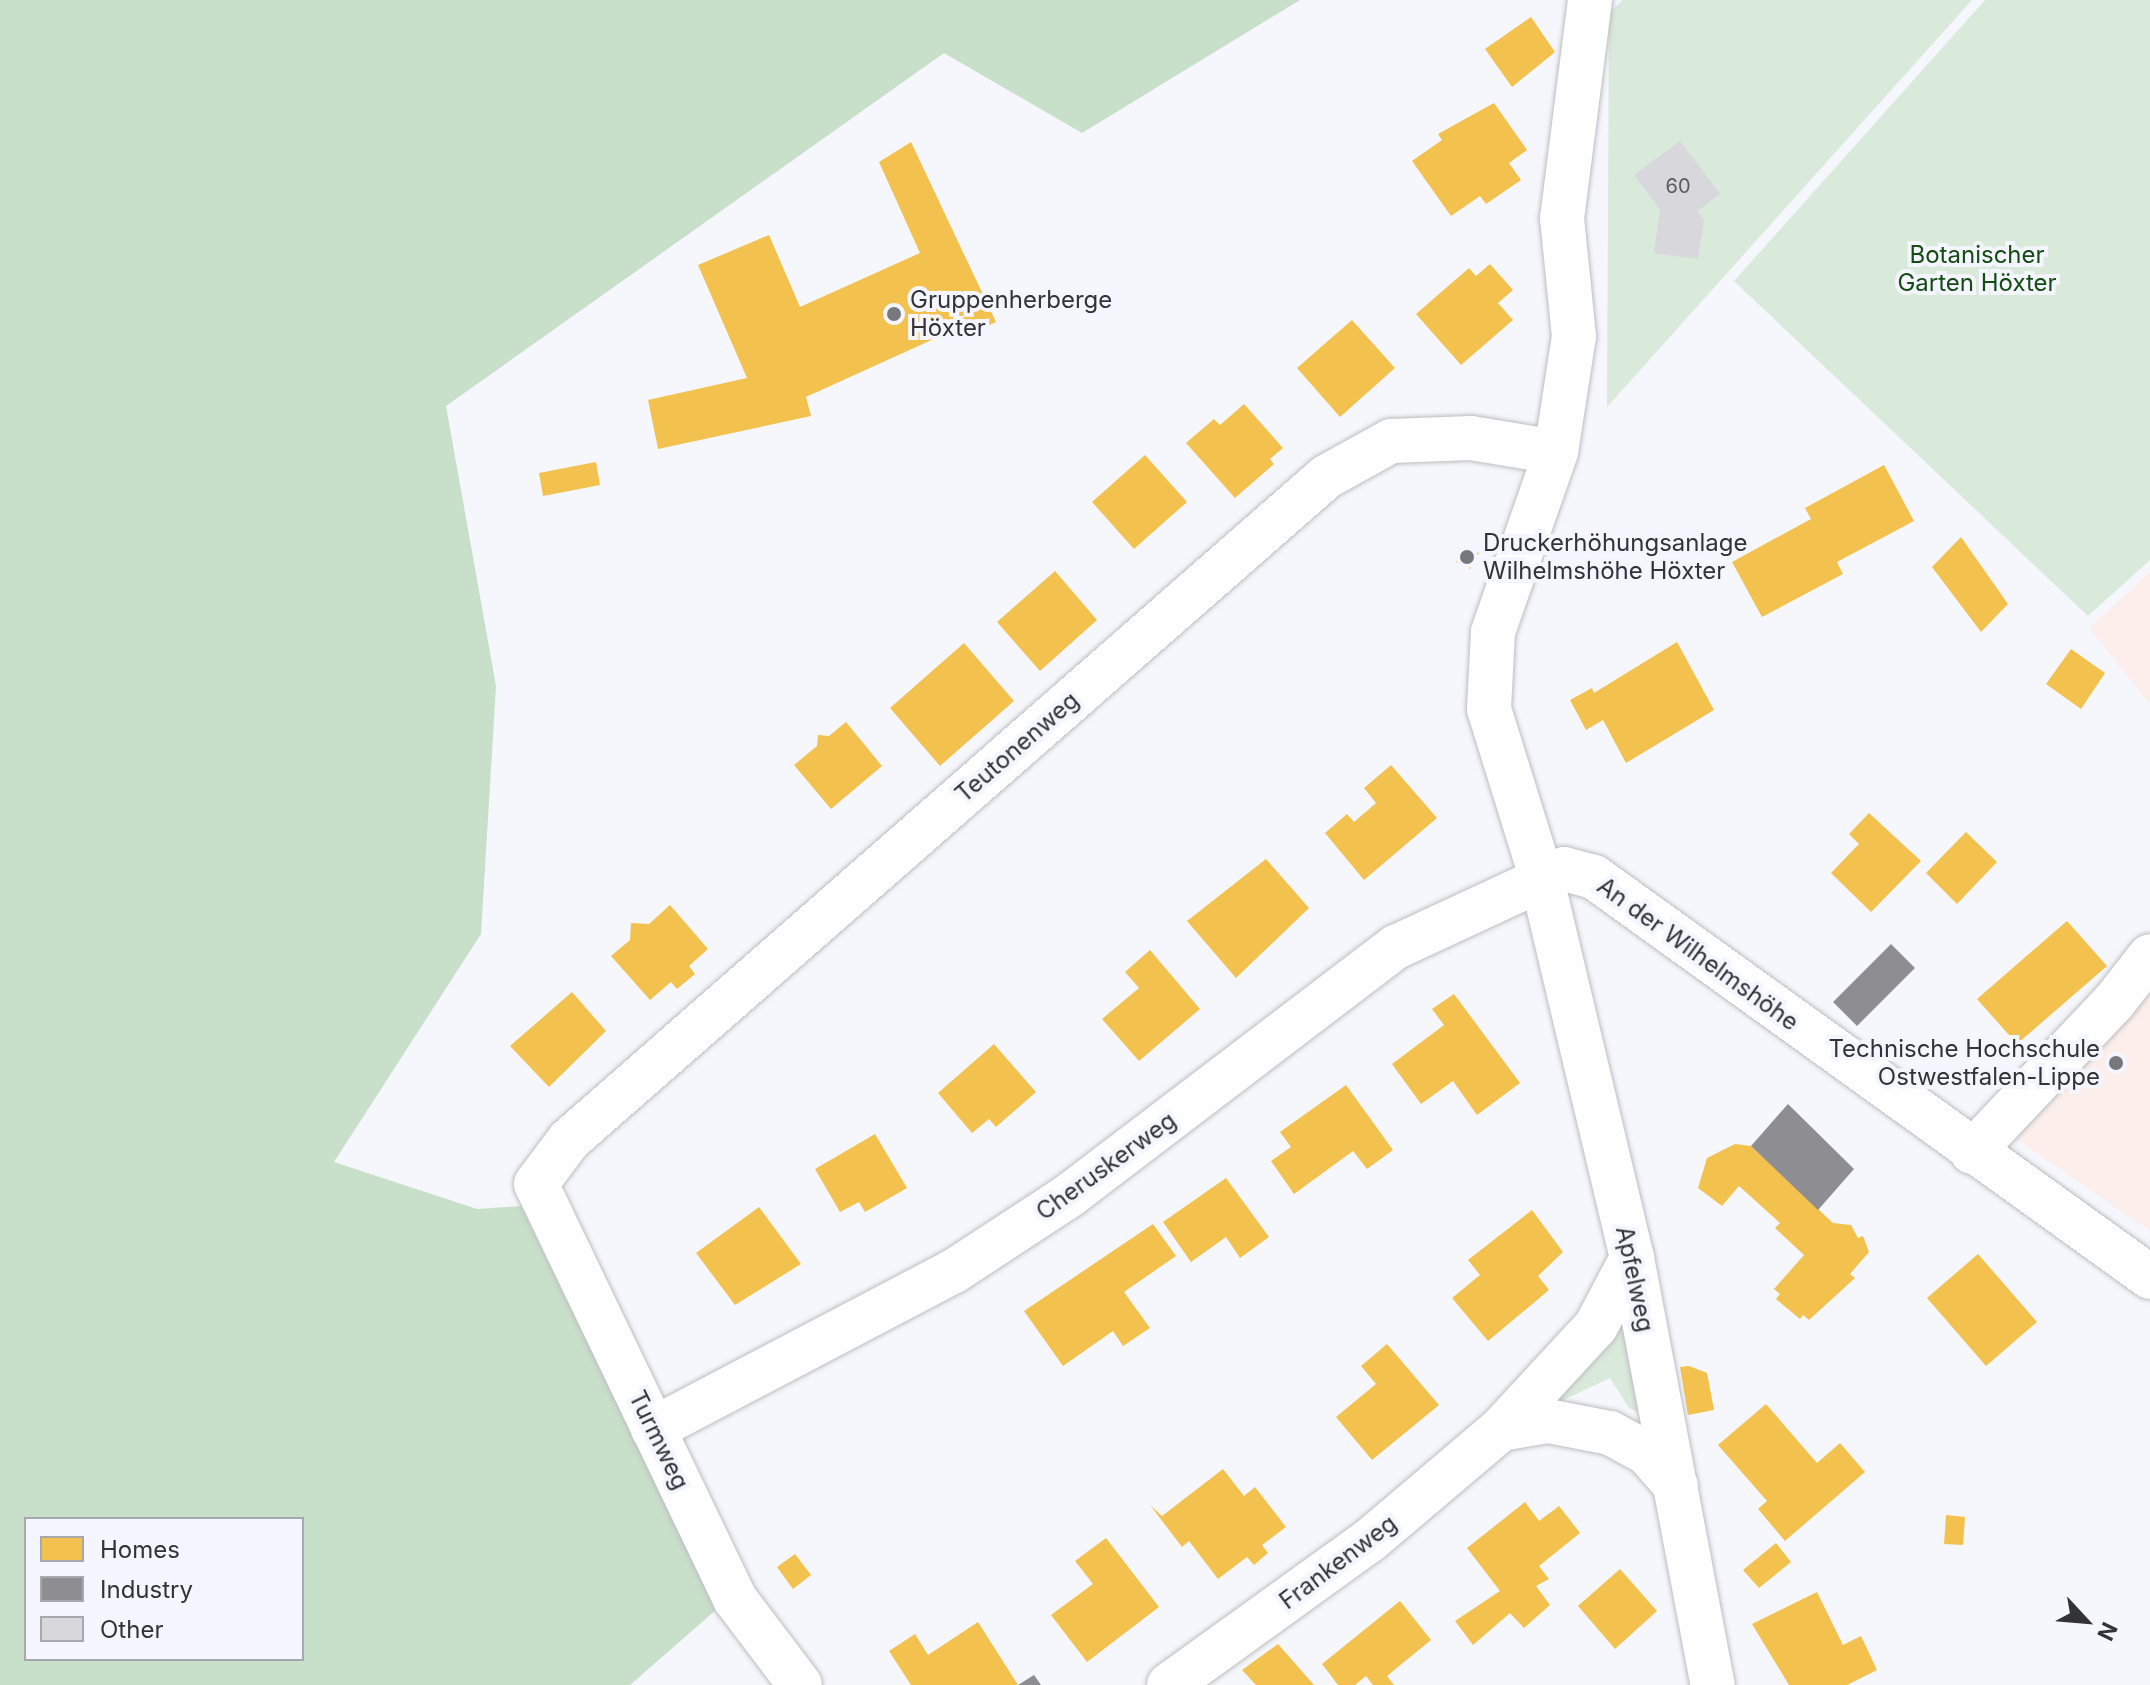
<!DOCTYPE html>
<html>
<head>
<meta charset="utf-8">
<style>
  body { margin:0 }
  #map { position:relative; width:2150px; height:1685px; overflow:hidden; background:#f6f7fc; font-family:Inter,sans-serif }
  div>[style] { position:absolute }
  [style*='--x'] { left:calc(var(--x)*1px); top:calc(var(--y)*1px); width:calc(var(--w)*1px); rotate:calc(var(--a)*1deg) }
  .education>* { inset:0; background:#fbeeeb }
  .green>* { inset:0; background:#d9e9da }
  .forest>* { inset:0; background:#c8dfc9 }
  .homes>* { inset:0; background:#f2c14e }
  .industry>* { inset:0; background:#8d8d92 }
  .building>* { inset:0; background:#d8d8dc }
  .roads { filter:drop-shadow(0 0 2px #bdbdc1) drop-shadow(0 0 2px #bdbdc1) }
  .minor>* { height:44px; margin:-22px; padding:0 22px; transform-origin:22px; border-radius:22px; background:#fefeff }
  .dots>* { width:22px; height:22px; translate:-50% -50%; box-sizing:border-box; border:4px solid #f4f5fe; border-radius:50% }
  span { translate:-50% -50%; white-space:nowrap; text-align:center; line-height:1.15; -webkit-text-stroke:8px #f4f5fe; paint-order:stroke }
  .number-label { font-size:20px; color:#5c5c60 }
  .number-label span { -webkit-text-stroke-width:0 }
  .park-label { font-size:24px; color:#144c13 }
  .poi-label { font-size:24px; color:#333336 }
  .left { translate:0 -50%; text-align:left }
  .right { translate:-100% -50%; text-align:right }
  .street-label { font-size:24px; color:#333336 }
  .legend { position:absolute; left:24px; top:1517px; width:280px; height:144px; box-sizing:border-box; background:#f4f5fe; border:2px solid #a7a7ae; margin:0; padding:10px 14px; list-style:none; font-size:24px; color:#333336 }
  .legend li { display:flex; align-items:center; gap:16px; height:40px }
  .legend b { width:40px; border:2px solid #a7a7ae }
  .north { position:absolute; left:2046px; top:1581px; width:80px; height:80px; -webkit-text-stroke:6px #f4f5fe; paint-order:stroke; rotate:116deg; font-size:22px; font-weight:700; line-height:32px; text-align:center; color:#333336 }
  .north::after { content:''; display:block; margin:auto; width:28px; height:36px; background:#333336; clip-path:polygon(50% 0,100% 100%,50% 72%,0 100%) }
</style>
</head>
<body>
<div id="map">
  <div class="education">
    <i style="clip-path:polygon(2150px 572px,2150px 704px,2089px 628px)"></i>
    <i style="clip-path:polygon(2150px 977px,2150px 1231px,2015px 1138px)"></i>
  </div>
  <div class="green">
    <i style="clip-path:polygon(1623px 0,1972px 0,1607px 407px,1609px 13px)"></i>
    <i style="clip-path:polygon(1985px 0,2150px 0,2150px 560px,2088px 616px,1734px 281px)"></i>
    <i style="clip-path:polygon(1646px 1302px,1670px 1428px,1629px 1408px,1610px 1378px,1544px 1409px)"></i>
  </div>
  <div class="forest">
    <i style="clip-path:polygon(evenodd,0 0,1300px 0,1082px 133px,944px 53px,446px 406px,496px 686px,481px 934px,334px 1162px,477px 1209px,521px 1206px,717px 1609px,630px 1685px,0 1685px,0 0,26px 1519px,302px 1519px,302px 1659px,26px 1659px,26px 1519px)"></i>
  </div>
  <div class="homes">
    <i style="clip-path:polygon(1531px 17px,1555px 52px,1512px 87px,1485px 49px)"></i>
    <i style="clip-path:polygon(1494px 103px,1527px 150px,1509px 163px,1521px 180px,1486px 204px,1480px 196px,1451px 216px,1412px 161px,1442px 140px,1438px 134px)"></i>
    <i style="clip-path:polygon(911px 142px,996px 322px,962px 338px,958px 328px,806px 397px,811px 416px,658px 449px,648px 400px,747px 378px,698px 265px,769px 235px,800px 307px,920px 253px,879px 162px)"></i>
    <i style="clip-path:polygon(1490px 264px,1513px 290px,1498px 303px,1513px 320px,1461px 365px,1416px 314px,1469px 268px,1476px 276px)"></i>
    <i style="clip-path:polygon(1352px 320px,1395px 368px,1340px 417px,1297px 368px)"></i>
    <i style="clip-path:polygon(1244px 404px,1283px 448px,1270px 459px,1274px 464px,1235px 498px,1186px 443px,1214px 419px,1220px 425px)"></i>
    <i style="clip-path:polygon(1145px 455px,1187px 502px,1134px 549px,1092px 502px)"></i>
    <i style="clip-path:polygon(596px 462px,600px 485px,543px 496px,539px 473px)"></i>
    <i style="clip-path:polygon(1884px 465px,1914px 521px,1837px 562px,1843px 574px,1762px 617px,1732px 562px,1811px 519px,1805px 508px)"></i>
    <i style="clip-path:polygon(1961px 537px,2008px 604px,1981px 632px,1932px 567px)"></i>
    <i style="clip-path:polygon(1464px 546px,1479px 553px,1470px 569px,1456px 562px)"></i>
    <i style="clip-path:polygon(1055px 571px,1097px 620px,1040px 671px,997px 622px)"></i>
    <i style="clip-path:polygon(1677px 642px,1714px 710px,1626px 763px,1603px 720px,1586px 730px,1570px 700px,1592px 688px,1594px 693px)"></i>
    <i style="clip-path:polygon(964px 643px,1014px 701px,940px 766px,890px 708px)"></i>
    <i style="clip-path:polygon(2071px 649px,2105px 673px,2081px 709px,2046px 684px)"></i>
    <i style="clip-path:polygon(846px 722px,882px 766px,831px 809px,794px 765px,817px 746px,818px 735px,829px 736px)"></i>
    <i style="clip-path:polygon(1391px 765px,1437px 818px,1364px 880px,1325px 833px,1347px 814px,1354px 822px,1376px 803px,1364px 788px)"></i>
    <i style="clip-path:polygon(1869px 813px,1921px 861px,1871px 912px,1831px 873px,1859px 844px,1849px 834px)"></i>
    <i style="clip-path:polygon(1966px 832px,1997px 862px,1957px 904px,1926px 873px)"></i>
    <i style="clip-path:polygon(1266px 859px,1309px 908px,1236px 978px,1187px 921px)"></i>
    <i style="clip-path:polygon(670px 905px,708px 949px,689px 966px,695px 974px,677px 989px,671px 982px,650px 1000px,611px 956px,630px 940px,631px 923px,649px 924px)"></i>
    <i style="clip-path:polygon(2067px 921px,2107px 966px,2017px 1044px,1977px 999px)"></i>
    <i style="clip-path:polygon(1150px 950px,1200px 1009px,1139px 1061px,1102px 1019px,1139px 988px,1125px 972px)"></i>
    <i style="clip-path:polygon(572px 992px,606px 1031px,549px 1087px,510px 1046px)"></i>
    <i style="clip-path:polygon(1454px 994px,1520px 1083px,1477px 1115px,1453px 1081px,1421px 1104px,1392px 1064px,1444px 1025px,1432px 1009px)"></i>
    <i style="clip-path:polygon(994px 1044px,1036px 1092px,996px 1127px,989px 1119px,972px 1133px,938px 1093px)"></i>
    <i style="clip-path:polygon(1346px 1085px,1393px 1150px,1367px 1169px,1353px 1151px,1294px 1194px,1271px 1161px,1291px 1147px,1280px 1132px)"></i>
    <i style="clip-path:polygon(875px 1134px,907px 1188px,865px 1212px,859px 1202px,840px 1212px,815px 1169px)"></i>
    <i style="clip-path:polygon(1735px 1144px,1751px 1146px,1833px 1223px,1851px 1225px,1858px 1238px,1863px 1236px,1869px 1252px,1850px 1274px,1855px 1278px,1809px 1320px,1803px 1315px,1800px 1319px,1776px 1299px,1780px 1294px,1774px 1289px,1804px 1255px,1775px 1228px,1780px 1223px,1739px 1186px,1722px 1206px,1698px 1188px,1707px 1158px)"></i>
    <i style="clip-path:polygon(1226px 1178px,1269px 1237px,1240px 1258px,1226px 1237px,1191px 1262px,1163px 1222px)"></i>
    <i style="clip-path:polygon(759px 1207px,801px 1264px,735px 1305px,696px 1253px)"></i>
    <i style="clip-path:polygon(1532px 1210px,1563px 1252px,1538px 1276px,1549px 1290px,1488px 1341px,1452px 1298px,1480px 1275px,1468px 1260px)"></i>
    <i style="clip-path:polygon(1153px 1224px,1176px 1256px,1124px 1292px,1150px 1328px,1123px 1346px,1113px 1331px,1063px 1366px,1024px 1311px)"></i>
    <i style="clip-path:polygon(1978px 1254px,2037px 1322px,1986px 1366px,1927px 1298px)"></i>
    <i style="clip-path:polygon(1387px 1344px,1439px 1405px,1372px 1460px,1336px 1417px,1376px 1384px,1361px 1366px)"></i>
    <i style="clip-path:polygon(1689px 1366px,1707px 1373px,1714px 1410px,1688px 1415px,1680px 1367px)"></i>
    <i style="clip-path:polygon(1766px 1404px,1817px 1463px,1840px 1443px,1865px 1472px,1785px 1541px,1758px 1509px,1767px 1501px,1718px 1445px)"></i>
    <i style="clip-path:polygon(1223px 1469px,1244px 1496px,1255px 1487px,1286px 1527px,1262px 1545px,1268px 1553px,1254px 1565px,1247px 1557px,1218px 1579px,1189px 1541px,1182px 1547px,1150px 1505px,1162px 1516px)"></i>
    <i style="clip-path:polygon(1525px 1502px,1539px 1521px,1559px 1506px,1580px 1533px,1539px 1566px,1549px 1579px,1536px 1586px,1550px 1605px,1524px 1628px,1510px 1613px,1473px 1645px,1455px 1621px,1500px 1591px,1467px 1548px)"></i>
    <i style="clip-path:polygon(1946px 1515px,1965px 1517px,1963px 1545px,1944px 1544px)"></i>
    <i style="clip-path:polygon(1106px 1538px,1159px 1607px,1087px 1662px,1051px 1615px,1093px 1584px,1075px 1561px)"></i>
    <i style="clip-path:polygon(1776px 1543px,1791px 1562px,1759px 1588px,1743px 1570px)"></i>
    <i style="clip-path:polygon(795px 1554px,811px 1575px,793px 1589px,777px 1567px)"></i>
    <i style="clip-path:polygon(1620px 1569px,1657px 1611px,1615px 1649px,1578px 1606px)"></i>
    <i style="clip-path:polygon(1817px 1592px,1843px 1645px,1861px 1636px,1877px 1670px,1847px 1685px,1789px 1685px,1752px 1624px)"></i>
    <i style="clip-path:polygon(1400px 1601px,1431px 1640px,1387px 1676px,1394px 1685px,1373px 1685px,1366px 1676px,1355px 1685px,1338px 1685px,1322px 1664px)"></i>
    <i style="clip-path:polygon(978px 1622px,1018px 1685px,911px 1685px,889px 1651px,915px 1634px,928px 1655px)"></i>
    <i style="clip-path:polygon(1278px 1644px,1314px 1685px,1256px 1685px,1242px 1670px)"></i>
  </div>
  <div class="industry">
    <i style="clip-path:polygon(1891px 944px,1915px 968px,1857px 1026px,1833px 1002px)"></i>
    <i style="clip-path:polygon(1788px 1104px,1854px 1169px,1818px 1210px,1751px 1146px)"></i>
    <i style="clip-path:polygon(1034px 1675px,1041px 1685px,1018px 1685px)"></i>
  </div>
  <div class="building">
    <i style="clip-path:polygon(1680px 141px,1720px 194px,1697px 211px,1704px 220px,1698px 259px,1654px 253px,1660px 210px,1634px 175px)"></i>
  </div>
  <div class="roads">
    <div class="minor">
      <i style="--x:1590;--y:0;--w:220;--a:97.3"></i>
      <i style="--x:1562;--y:218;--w:119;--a:84.2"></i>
      <i style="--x:1574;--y:336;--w:117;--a:98.8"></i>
      <i style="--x:1556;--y:452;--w:191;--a:109.3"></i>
      <i style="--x:1493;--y:632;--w:77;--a:93"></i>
      <i style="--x:1489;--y:709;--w:175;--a:72.7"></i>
      <i style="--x:1541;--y:876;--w:393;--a:76.6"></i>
      <i style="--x:1632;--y:1258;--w:435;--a:79.3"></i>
      <i style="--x:1972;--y:1152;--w:207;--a:-46.6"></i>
      <i style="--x:2114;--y:1002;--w:58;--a:-52"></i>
      <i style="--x:653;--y:1429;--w:340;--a:-27.7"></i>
      <i style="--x:954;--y:1271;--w:139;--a:-33.2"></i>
      <i style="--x:1070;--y:1195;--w:410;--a:-37.3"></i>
      <i style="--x:1396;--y:947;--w:185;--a:-24.9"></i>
      <i style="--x:1564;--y:869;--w:31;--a:15"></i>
      <i style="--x:1594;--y:877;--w:685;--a:35.73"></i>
      <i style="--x:1501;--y:1429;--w:140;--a:-47.3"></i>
      <i style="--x:1596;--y:1326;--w:77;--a:-62.1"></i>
      <i style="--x:800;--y:1685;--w:108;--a:-127.1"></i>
      <i style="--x:735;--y:1599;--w:460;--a:-115.6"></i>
      <i style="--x:536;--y:1184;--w:55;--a:-53.1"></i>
      <i style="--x:569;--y:1140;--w:1006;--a:-41.21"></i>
      <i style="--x:1326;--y:477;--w:74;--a:-29"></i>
      <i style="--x:1391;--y:441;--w:80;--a:-2.1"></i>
      <i style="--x:1471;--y:438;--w:86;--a:9.4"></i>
      <i style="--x:1169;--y:1685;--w:246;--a:-35.8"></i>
      <i style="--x:1369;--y:1541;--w:173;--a:-40.3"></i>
      <i style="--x:1501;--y:1429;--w:48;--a:-9.7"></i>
      <i style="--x:1548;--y:1421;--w:63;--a:11"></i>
      <i style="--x:1610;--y:1433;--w:42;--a:28.4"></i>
      <i style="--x:1647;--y:1453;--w:44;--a:48.7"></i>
    </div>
  </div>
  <div class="dots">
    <i style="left:894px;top:314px;background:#77787b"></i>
    <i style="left:1467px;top:557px;background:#77787b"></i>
    <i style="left:2116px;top:1063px;background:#77787b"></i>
  </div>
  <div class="number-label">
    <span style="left:1678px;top:186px">60</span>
  </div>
  <div class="park-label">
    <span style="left:1977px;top:269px">Botanischer<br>Garten Höxter</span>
  </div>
  <div class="poi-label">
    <span class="left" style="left:910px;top:314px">Gruppenherberge<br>Höxter</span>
    <span class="left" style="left:1483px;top:557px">Druckerhöhungsanlage<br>Wilhelmshöhe Höxter</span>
    <span class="right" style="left:2100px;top:1063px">Technische Hochschule<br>Ostwestfalen-Lippe</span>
  </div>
  <div class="street-label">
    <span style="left:1017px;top:747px;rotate:-41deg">Teutonenweg</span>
    <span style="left:1698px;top:954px;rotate:36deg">An der Wilhelmshöhe</span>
    <span style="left:1106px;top:1166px;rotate:-36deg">Cheruskerweg</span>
    <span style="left:1635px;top:1279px;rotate:78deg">Apfelweg</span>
    <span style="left:659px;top:1440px;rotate:64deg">Turmweg</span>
    <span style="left:1338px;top:1562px;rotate:-37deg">Frankenweg</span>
  </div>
  <ul class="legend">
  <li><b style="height:22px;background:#f2c14e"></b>Homes</li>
  <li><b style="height:22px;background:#8d8d92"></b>Industry</li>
  <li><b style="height:22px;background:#d8d8dc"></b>Other</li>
  </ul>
  <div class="north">N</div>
</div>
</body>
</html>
